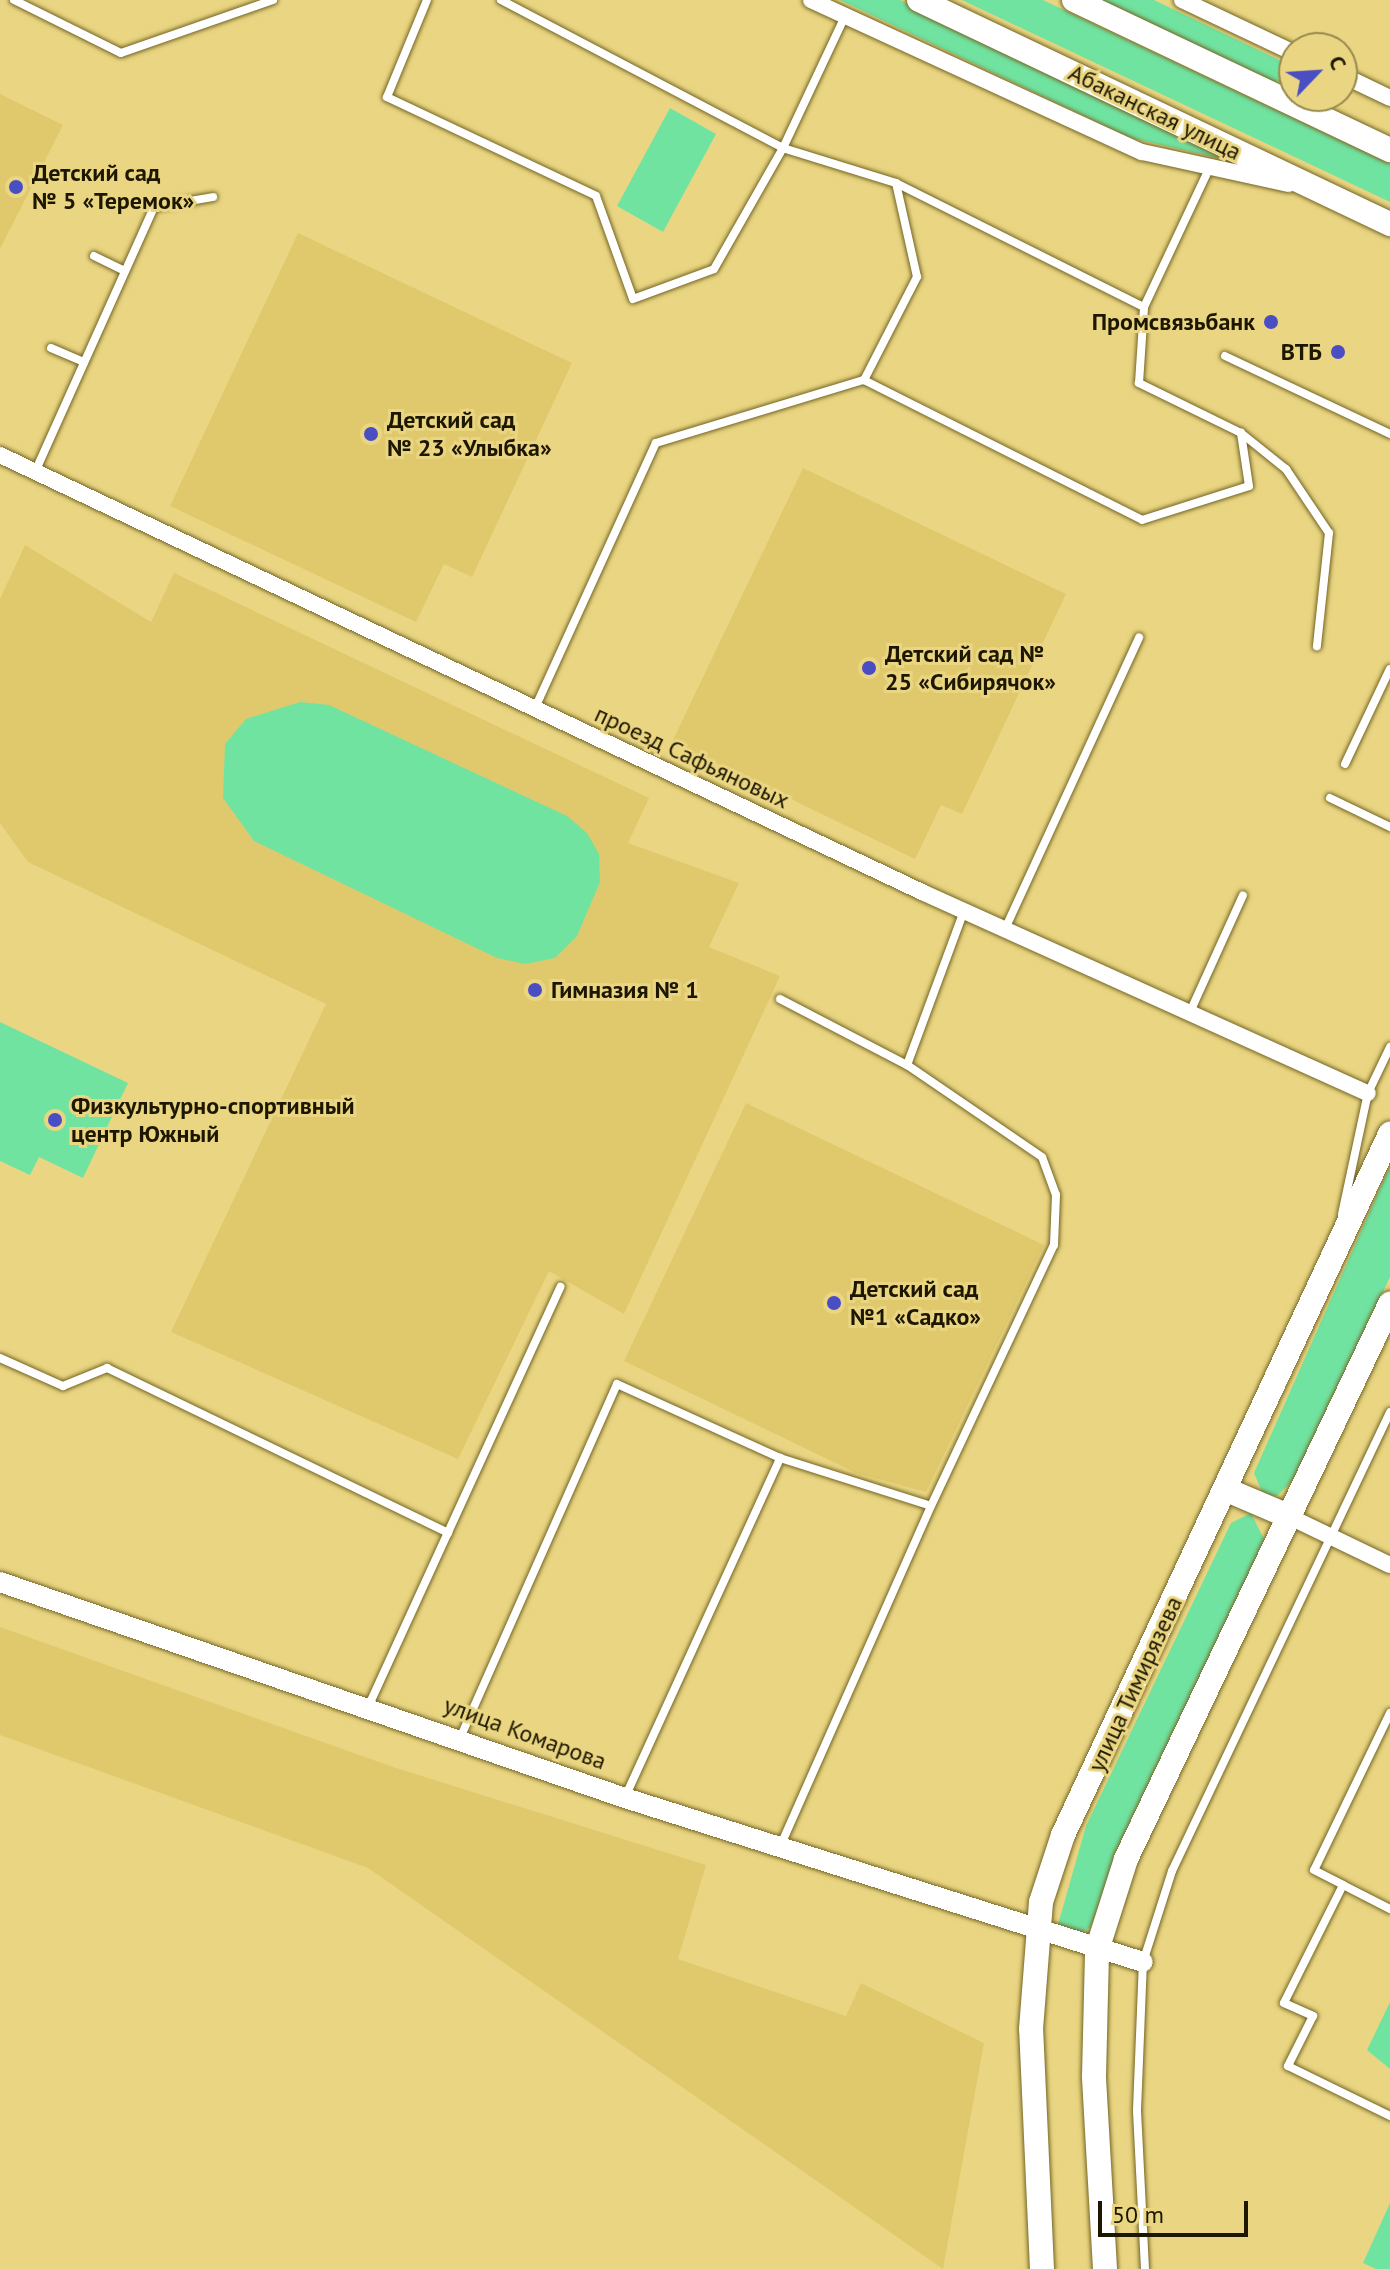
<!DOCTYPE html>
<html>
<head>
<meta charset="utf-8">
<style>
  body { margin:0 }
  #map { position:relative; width:1390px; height:2269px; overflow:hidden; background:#ead682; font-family:"PT Sans",sans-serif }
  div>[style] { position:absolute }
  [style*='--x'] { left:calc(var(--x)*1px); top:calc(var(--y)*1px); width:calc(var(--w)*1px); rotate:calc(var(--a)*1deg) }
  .built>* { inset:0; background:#dfc96c }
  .green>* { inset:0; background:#71e3a1 }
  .roads { filter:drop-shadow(0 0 2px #746525) drop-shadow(0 0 2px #746525) }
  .service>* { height:8px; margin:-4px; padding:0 4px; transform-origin:4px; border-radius:4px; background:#fff }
  .minor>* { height:16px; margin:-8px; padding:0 8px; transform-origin:8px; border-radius:8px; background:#fff }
  .tertiary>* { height:20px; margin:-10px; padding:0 10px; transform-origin:10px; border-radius:10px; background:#fff }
  .primary>* { height:24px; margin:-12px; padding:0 12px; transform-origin:12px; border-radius:12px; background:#fff }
  .dots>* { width:22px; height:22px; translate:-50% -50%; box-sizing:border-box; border:4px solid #ead682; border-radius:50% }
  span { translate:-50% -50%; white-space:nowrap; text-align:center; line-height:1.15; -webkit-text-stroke:6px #ead682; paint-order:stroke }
  .street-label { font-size:24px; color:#1d1700 }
  .poi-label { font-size:24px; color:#1d1700; font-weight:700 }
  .left { translate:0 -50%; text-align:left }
  .right { translate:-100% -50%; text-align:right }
  .north { position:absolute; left:1278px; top:32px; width:80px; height:80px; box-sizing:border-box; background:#ead682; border:2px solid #988a4e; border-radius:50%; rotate:65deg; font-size:22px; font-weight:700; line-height:32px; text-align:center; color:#1d1700 }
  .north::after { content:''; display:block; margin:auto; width:28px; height:36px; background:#4a4ec3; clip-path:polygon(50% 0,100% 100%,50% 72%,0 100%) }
  .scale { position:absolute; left:1098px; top:2201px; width:150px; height:36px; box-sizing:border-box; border:4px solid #1d1700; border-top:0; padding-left:10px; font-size:24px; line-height:28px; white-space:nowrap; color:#1d1700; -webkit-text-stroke:6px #ead682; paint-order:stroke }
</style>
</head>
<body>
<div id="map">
  <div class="built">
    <i style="clip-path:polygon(0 94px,63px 125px,0 249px)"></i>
    <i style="clip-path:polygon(298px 233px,572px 363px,472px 577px,444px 564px,416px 622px,170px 506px)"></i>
    <i style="clip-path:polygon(803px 468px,1066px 594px,962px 814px,941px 805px,915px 859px,672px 742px)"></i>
    <i style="clip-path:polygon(25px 545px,151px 622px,174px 573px,649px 798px,628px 843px,739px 883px,709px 947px,780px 976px,624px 1314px,549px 1271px,458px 1459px,171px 1332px,326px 1004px,28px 862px,0 823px,0 599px)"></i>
    <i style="clip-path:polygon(746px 1103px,1044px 1245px,926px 1492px,856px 1473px,624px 1361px)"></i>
    <i style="clip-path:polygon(0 1627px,396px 1768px,706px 1865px,678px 1959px,846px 2016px,861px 1983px,984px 2043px,943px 2269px,368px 1868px,0 1735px)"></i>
  </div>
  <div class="green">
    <i style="clip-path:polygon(840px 0,900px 0,1245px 164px,1131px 138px)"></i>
    <i style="clip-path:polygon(962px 0,1043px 0,1390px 164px,1390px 202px)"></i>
    <i style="clip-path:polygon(1093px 0,1154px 0,1294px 67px,1294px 84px,1255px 78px)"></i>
    <i style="clip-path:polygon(670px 108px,716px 134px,663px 232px,617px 206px)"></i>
    <i style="clip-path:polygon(300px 702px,329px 705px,567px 816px,587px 833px,599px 854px,600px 882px,577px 936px,555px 958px,525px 964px,497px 958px,254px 841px,223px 798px,225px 744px,246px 719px)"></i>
    <i style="clip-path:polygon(0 1022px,128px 1083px,83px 1178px,39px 1157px,30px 1175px,0 1161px)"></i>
    <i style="clip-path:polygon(1390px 1166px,1390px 1277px,1294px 1479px,1277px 1496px,1263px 1494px,1254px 1473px)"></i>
    <i style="clip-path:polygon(1251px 1513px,1265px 1541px,1122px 1839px,1091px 1927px,1079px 1934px,1057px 1928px,1086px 1826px,1231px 1523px)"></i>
    <i style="clip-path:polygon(1390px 2002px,1390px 2069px,1367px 2050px)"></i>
    <i style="clip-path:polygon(1390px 2203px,1390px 2269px,1376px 2269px,1363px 2263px)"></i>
  </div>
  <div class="roads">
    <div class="service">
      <i style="--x:14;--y:0;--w:119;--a:26.4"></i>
      <i style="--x:121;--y:53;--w:161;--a:-19.2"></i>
      <i style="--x:427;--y:0;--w:105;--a:112.4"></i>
      <i style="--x:387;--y:97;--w:231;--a:25.3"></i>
      <i style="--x:596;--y:196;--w:109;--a:70.2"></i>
      <i style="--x:633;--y:299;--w:86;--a:-20.3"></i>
      <i style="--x:714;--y:269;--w:139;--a:-60.3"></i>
      <i style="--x:783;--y:148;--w:146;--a:-64.8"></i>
      <i style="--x:501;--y:0;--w:318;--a:27.7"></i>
      <i style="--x:783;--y:148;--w:118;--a:17.2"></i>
      <i style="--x:896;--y:183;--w:277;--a:26.6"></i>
      <i style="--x:1144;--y:307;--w:155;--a:-64.8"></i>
      <i style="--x:896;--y:183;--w:96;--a:77.4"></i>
      <i style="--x:917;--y:277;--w:116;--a:117.2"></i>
      <i style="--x:864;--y:380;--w:311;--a:26.7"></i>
      <i style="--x:1142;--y:520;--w:112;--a:-17.6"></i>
      <i style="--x:1249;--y:486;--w:54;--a:-98.6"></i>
      <i style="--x:1241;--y:433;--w:114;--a:-153.9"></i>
      <i style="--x:1139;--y:383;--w:76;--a:-86.2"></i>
      <i style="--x:94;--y:256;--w:34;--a:26"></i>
      <i style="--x:51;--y:348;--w:36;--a:23"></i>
      <i style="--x:1225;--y:356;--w:183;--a:25.3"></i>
      <i style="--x:1241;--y:433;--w:58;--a:38.7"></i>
      <i style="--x:1286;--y:469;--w:77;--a:56.1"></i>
      <i style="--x:1329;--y:533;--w:114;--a:96.1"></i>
      <i style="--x:35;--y:472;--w:290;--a:-65.8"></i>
      <i style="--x:154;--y:207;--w:60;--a:-9.6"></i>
      <i style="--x:535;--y:708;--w:291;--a:-65.5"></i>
      <i style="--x:656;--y:443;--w:217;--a:-16.9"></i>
      <i style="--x:1345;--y:764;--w:105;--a:-64.7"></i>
      <i style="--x:1330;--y:798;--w:67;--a:25.8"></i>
      <i style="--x:1005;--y:929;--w:321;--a:-65.3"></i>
      <i style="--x:780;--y:999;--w:143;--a:27.5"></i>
      <i style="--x:1190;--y:1012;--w:128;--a:-65.6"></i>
      <i style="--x:1342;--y:1214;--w:124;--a:-77.9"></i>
      <i style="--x:1368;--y:1093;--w:51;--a:-64.4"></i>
      <i style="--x:0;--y:1358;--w:69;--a:24"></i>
      <i style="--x:63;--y:1386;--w:48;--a:-22.2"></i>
      <i style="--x:107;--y:1368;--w:379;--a:25.8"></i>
      <i style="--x:931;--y:1506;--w:289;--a:-64.8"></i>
      <i style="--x:1054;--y:1245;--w:50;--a:-87.7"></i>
      <i style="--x:1056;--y:1195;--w:40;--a:-110.2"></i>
      <i style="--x:1042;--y:1157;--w:163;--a:-145.7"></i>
      <i style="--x:907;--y:1065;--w:164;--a:-69.7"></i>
      <i style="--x:369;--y:1705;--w:460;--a:-65.4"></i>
      <i style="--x:1390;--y:1713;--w:174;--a:115.8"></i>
      <i style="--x:1314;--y:1870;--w:33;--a:27"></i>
      <i style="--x:1343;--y:1885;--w:132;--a:116.6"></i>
      <i style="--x:1284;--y:2003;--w:32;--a:24"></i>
      <i style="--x:1313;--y:2016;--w:56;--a:116.6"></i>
      <i style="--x:1288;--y:2066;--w:114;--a:26.1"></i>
      <i style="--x:461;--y:1736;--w:385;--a:-66.1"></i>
      <i style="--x:617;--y:1384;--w:179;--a:24.4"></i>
      <i style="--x:780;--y:1458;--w:158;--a:17.6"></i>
      <i style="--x:931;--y:1506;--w:372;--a:113.9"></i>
      <i style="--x:626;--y:1795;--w:371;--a:-65.4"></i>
      <i style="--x:1343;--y:1885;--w:53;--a:27.1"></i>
      <i style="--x:1145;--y:2269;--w:159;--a:-92.9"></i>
      <i style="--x:1137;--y:2110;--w:148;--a:-87.7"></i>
      <i style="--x:1143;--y:1962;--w:96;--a:-72.3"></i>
      <i style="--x:1172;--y:1871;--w:508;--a:-64.59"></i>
    </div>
    <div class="minor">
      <i style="--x:811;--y:0;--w:364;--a:24.7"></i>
      <i style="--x:1142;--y:152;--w:150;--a:12.3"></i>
      <i style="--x:1182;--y:0;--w:124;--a:25.3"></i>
      <i style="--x:1342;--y:75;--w:53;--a:25.6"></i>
      <i style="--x:0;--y:455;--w:1020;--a:25.36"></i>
      <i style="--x:922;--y:892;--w:489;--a:24.3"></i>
      <i style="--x:1288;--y:1516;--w:113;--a:25.7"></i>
    </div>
    <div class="tertiary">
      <i style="--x:0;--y:1582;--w:661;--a:19.07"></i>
      <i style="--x:625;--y:1798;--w:543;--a:17.57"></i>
    </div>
    <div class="primary">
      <i style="--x:919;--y:0;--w:522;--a:25.44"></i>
      <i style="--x:1074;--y:0;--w:350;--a:25.4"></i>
      <i style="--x:1227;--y:1490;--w:66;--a:23.1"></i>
      <i style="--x:1042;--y:2269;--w:240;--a:-92.6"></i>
      <i style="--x:1031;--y:2029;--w:127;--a:-85.5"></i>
      <i style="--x:1041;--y:1902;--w:71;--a:-71.8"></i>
      <i style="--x:1063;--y:1835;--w:774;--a:-64.99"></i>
      <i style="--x:1105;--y:2269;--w:193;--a:-93.3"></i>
      <i style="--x:1094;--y:2076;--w:126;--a:-88.6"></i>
      <i style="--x:1097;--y:1950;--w:96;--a:-72.3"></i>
      <i style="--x:1126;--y:1859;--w:615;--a:-64.56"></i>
    </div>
  </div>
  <div class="dots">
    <i style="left:16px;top:187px;background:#4a4ec3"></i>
    <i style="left:1271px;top:322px;background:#4a4ec3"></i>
    <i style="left:1338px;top:352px;background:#4a4ec3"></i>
    <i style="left:371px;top:434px;background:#4a4ec3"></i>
    <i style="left:869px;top:668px;background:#4a4ec3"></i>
    <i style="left:535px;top:990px;background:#4a4ec3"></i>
    <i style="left:55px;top:1120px;background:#4a4ec3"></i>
    <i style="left:834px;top:1303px;background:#4a4ec3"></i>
  </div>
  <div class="street-label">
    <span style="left:1155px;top:112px;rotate:26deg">Абаканская улица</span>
    <span style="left:692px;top:757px;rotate:25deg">проезд Сафьяновых</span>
    <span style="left:1135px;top:1684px;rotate:-65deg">улица Тимирязева</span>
    <span style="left:525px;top:1733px;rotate:20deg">улица Комарова</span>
  </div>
  <div class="poi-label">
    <span class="left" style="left:32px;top:187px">Детский сад<br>№ 5 «Теремок»</span>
    <span class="right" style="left:1255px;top:322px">Промсвязьбанк</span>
    <span class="right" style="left:1322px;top:352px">ВТБ</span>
    <span class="left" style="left:387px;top:434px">Детский сад<br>№ 23 «Улыбка»</span>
    <span class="left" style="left:885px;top:668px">Детский сад №<br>25 «Сибирячок»</span>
    <span class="left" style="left:551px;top:990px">Гимназия № 1</span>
    <span class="left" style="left:71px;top:1120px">Физкультурно-спортивный<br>центр Южный</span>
    <span class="left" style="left:850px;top:1303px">Детский сад<br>№1 «Cадко»</span>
  </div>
  <div class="north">С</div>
  <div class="scale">50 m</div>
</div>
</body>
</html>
